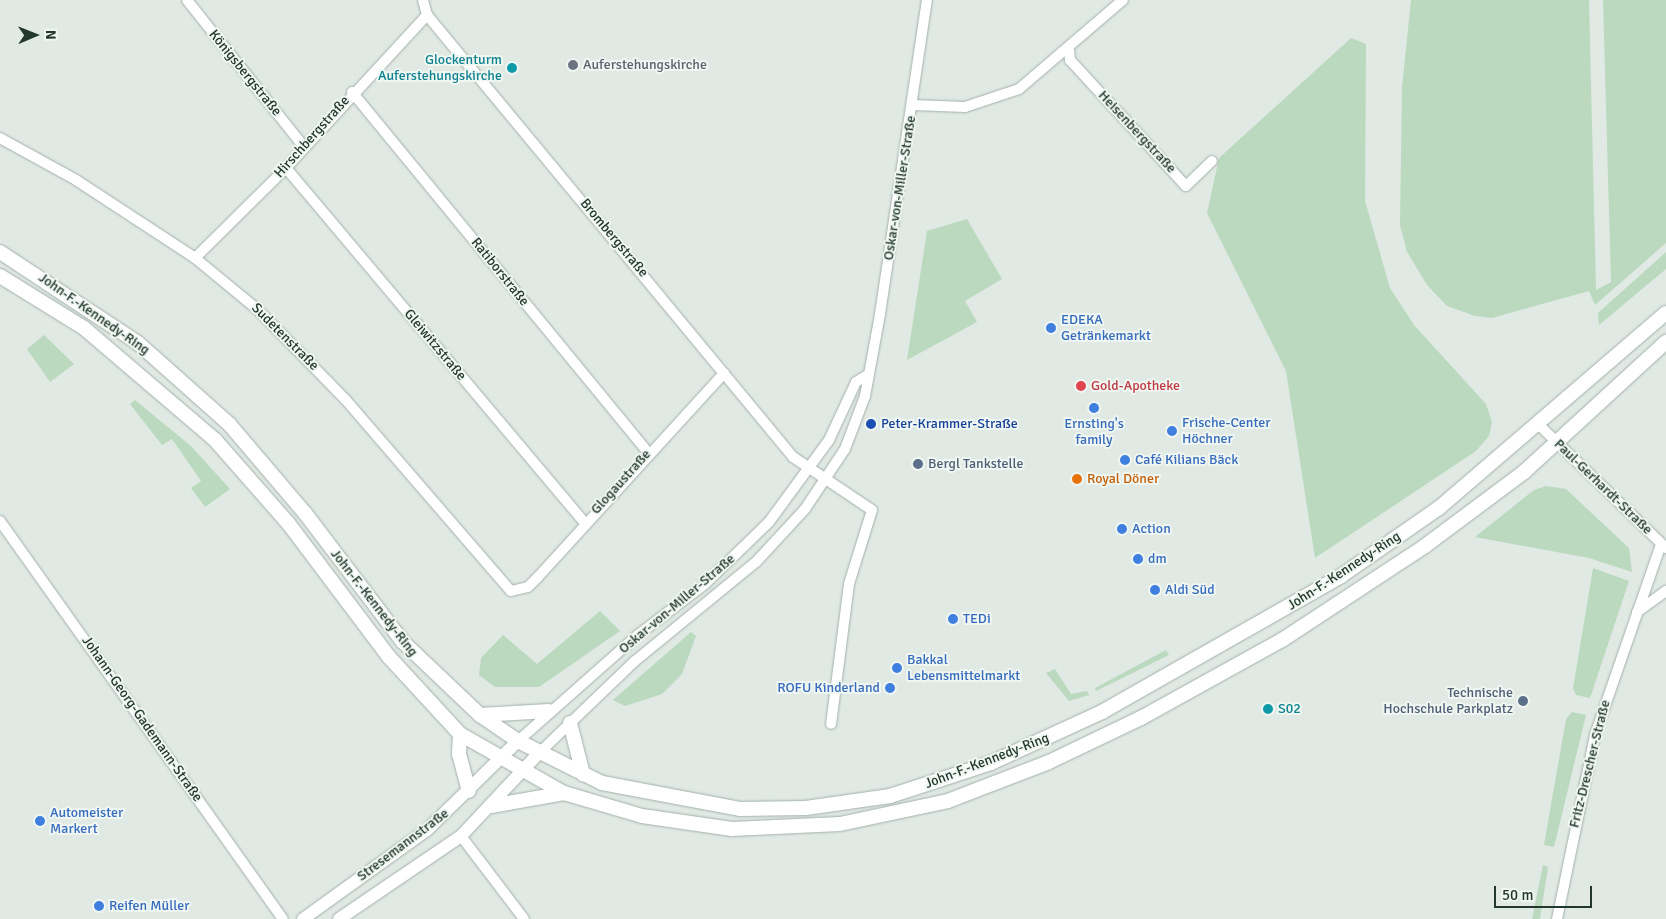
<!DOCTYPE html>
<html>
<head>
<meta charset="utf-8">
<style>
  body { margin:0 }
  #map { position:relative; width:1666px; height:919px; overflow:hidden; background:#e0e9e4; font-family:Signika,sans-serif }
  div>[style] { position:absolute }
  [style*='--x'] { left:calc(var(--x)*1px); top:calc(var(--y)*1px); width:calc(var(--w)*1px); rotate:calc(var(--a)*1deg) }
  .green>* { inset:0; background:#bad9be }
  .roads { filter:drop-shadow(0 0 1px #a3b0aa) drop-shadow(0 0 1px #a3b0aa) }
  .minor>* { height:10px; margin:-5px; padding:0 5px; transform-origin:5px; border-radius:5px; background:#fff }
  .tertiary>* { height:12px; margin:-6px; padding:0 6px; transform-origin:6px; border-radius:6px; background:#fff }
  .secondary>* { height:14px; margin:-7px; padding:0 7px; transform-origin:7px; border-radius:7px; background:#fff }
  .dots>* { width:14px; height:14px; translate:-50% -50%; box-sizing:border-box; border:2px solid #f0f6f2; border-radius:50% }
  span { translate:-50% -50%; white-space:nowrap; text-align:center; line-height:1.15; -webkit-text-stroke:4px #f0f6f2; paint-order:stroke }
  .culture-label { font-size:14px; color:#0d838f }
  .right { translate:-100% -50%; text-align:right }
  .left { translate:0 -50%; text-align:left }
  .worship-label { font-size:14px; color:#5b616d }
  .street-label { font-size:14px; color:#22382f }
  .shop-label { font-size:14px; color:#366cbe }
  .health-label { font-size:14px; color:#be3a42 }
  .transit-label { font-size:14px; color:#164399 }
  .service-label { font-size:14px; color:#4e5e75 }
  .food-label { font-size:14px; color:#c56008 }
  .north { position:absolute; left:10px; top:10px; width:50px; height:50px; -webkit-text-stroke:4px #f0f6f2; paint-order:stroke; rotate:89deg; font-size:14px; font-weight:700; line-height:20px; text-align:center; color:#22382f }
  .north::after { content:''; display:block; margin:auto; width:18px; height:22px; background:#22382f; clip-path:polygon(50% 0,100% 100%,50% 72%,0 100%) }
  .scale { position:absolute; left:1494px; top:886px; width:98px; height:22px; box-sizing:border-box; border:2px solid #22382f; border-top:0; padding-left:6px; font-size:15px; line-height:18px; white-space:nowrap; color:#22382f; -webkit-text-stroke:4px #f0f6f2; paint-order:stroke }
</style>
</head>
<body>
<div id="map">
  <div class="green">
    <i style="clip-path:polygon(1411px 0,1589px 0,1596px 290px,1611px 282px,1603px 0,1666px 0,1666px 243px,1595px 305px,1589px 291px,1492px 318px,1475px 316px,1447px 306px,1427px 285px,1407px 252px,1400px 225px,1402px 87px)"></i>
    <i style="clip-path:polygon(1351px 38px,1366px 44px,1365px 201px,1390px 288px,1414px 325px,1486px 404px,1492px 422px,1489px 436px,1476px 451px,1315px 558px,1286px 371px,1207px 213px,1219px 158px)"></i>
    <i style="clip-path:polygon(967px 219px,1002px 279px,965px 301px,977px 322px,907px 360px,927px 231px)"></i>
    <i style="clip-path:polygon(1666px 252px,1666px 269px,1599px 325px,1598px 313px)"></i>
    <i style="clip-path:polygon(44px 335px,74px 364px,50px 382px,27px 349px)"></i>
    <i style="clip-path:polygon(135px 400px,191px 446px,230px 489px,205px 507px,191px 488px,201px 481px,172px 439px,162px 445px,130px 404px)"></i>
    <i style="clip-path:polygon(1546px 486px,1566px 489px,1629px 548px,1632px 572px,1589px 558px,1475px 537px,1534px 490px)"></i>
    <i style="clip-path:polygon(1593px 568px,1629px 581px,1590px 698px,1576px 695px,1573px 688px)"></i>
    <i style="clip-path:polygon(600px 611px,620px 631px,539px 687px,495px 687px,479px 675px,481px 658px,503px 635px,537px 664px)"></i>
    <i style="clip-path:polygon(691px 632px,696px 636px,682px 674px,662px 694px,625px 706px,613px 700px)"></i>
    <i style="clip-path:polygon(1166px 650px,1169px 655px,1096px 691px,1095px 688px)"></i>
    <i style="clip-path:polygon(1055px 669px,1071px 694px,1087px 691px,1089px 695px,1069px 701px,1046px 673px)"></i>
    <i style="clip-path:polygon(1572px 712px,1586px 715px,1554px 847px,1544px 845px,1566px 719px)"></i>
    <i style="clip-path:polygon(1543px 865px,1548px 867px,1540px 919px,1532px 919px)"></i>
  </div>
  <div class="roads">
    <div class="minor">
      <i style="--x:187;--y:0;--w:186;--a:51.5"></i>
      <i style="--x:423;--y:0;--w:16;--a:75"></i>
      <i style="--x:427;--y:15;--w:574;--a:50.37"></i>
      <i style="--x:793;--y:457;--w:95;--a:33.9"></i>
      <i style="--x:872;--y:510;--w:77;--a:107.3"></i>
      <i style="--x:849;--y:584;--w:141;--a:97.3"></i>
      <i style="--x:1069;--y:49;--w:11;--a:85"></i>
      <i style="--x:1070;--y:60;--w:171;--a:47.4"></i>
      <i style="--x:1186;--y:186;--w:36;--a:-44"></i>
      <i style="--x:352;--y:92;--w:466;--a:50.6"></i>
      <i style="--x:913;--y:105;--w:52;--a:2.2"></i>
      <i style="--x:965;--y:107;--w:57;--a:-18.4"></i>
      <i style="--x:1019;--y:89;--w:137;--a:-40.6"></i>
      <i style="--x:0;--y:138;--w:87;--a:28.9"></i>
      <i style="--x:76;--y:180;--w:142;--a:33.2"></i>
      <i style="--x:195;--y:258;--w:82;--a:39.5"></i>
      <i style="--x:258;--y:310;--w:124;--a:45.7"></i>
      <i style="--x:345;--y:399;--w:254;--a:49.2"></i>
      <i style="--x:511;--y:591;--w:17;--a:-13"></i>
      <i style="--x:528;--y:587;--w:14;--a:-45"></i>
      <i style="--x:538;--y:577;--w:276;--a:-47.6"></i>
      <i style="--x:286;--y:168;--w:463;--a:49.9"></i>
      <i style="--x:195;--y:258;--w:128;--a:-44.7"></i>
      <i style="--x:286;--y:168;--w:208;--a:-47.3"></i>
      <i style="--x:1539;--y:425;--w:177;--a:44.1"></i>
      <i style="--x:0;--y:521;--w:488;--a:54.6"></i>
      <i style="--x:1637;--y:612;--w:36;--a:-36"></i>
      <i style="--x:518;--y:741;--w:160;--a:-41.5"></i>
      <i style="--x:638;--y:635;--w:84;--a:-37.3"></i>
      <i style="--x:705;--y:584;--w:89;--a:-44.1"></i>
      <i style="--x:769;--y:522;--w:102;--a:-53.8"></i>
      <i style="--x:829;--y:440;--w:64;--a:-65"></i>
      <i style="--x:856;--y:382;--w:12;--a:-31"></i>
      <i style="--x:539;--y:753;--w:133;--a:-43.8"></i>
      <i style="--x:635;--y:661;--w:156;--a:-39.3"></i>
      <i style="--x:756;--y:562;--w:72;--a:-47.2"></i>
      <i style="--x:805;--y:509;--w:72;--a:-56.3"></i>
      <i style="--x:845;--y:449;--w:57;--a:-69.3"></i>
      <i style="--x:865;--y:396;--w:83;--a:-79.6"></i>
      <i style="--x:880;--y:314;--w:317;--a:-81.5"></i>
      <i style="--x:461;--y:836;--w:104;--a:52.8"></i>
      <i style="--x:1557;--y:919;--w:188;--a:-78.3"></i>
      <i style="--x:1595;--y:735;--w:202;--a:-70.9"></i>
    </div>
    <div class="tertiary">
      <i style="--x:303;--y:919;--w:153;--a:-35.7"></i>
      <i style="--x:427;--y:830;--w:127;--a:-44.4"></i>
      <i style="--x:339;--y:919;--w:148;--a:-34.2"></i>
      <i style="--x:461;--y:836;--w:114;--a:-46.8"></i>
    </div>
    <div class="secondary">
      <i style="--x:0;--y:252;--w:165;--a:33.4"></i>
      <i style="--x:138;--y:343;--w:123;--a:41.7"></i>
      <i style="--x:230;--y:425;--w:116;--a:49.6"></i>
      <i style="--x:305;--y:513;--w:161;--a:52.8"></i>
      <i style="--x:402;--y:641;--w:108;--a:43.5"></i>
      <i style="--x:480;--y:715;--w:46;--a:34.4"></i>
      <i style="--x:518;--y:741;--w:94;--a:26.6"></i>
      <i style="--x:602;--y:783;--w:140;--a:10.7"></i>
      <i style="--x:740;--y:809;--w:66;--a:-0.9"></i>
      <i style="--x:806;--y:808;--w:85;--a:-8.1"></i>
      <i style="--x:890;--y:796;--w:106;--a:-18.1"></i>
      <i style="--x:991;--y:763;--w:122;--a:-24.7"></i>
      <i style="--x:1102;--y:712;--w:275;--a:-29.6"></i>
      <i style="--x:1341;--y:576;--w:119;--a:-34.8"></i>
      <i style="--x:1439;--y:508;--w:299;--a:-40.7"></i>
      <i style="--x:0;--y:276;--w:99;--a:31.8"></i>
      <i style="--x:84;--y:328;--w:172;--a:40.5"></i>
      <i style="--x:215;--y:440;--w:111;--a:48.7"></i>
      <i style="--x:288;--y:523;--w:168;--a:53"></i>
      <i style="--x:389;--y:657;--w:105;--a:47.3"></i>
      <i style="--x:460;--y:734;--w:120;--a:29.6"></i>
      <i style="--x:564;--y:793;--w:81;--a:16.4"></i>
      <i style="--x:642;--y:816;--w:91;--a:8.2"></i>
      <i style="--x:732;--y:829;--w:108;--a:-2.7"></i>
      <i style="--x:840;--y:824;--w:110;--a:-12"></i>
      <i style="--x:948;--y:801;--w:108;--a:-21.1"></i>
      <i style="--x:1049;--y:762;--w:102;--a:-25.6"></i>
      <i style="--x:1141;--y:718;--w:161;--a:-29"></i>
      <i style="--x:1282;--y:640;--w:171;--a:-33.3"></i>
      <i style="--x:1425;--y:546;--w:124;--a:-36.8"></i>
      <i style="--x:1524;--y:472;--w:193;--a:-42.5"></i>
      <i style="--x:480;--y:715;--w:69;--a:-3.3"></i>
      <i style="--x:570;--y:723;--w:53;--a:75.7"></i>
      <i style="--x:460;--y:734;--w:20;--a:93"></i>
      <i style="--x:459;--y:754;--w:38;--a:75"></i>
      <i style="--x:491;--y:806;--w:74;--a:-10.1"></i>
    </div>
  </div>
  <div class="dots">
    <i style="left:573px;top:65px;background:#6b7280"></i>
    <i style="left:512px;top:68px;background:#0f9aa8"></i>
    <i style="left:1051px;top:328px;background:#3f7fe0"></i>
    <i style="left:1081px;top:386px;background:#e0444e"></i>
    <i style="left:1094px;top:408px;background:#3f7fe0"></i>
    <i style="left:871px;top:424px;background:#1a4fb4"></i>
    <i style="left:1172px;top:431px;background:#3f7fe0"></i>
    <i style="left:1125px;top:460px;background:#3f7fe0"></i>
    <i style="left:918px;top:464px;background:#5c6f8a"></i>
    <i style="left:1077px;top:479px;background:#e8710a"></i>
    <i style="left:1122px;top:529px;background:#3f7fe0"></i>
    <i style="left:1138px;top:559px;background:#3f7fe0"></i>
    <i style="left:1155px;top:590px;background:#3f7fe0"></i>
    <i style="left:953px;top:619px;background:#3f7fe0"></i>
    <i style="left:897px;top:668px;background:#3f7fe0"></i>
    <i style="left:890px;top:688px;background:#3f7fe0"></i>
    <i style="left:1523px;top:701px;background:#5c6f8a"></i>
    <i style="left:1268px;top:709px;background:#0f9aa8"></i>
    <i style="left:40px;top:821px;background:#3f7fe0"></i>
    <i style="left:99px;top:906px;background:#3f7fe0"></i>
  </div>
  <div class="culture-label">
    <span class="right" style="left:502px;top:68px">Glockenturm<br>Auferstehungskirche</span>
    <span class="left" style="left:1278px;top:709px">S02</span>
  </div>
  <div class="worship-label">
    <span class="left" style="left:583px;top:65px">Auferstehungskirche</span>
  </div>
  <div class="street-label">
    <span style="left:245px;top:73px;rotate:51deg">Königsbergstraße</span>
    <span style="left:1137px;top:132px;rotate:47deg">Heisenbergstraße</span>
    <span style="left:312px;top:137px;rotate:-48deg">Hirschbergstraße</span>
    <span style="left:900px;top:188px;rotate:-81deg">Oskar-von-Miller-Straße</span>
    <span style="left:614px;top:238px;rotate:50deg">Brombergstraße</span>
    <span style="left:500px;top:272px;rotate:51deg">Ratiborstraße</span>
    <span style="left:94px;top:314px;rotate:35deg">John-F.-Kennedy-Ring</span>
    <span style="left:285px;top:337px;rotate:45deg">Sudetenstraße</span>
    <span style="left:435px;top:345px;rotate:50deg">Gleiwitzstraße</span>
    <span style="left:621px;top:482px;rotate:-48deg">Glogaustraße</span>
    <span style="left:1603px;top:487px;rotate:44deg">Paul-Gerhardt-Straße</span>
    <span style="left:1344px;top:571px;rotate:-33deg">John-F.-Kennedy-Ring</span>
    <span style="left:374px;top:603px;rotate:52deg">John-F.-Kennedy-Ring</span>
    <span style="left:677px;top:604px;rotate:-40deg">Oskar-von-Miller-Straße</span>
    <span style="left:142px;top:719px;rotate:55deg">Johann-Georg-Gademann-Straße</span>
    <span style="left:987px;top:761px;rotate:-21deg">John-F.-Kennedy-Ring</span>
    <span style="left:1590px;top:764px;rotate:-76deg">Fritz-Drescher-Straße</span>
    <span style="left:403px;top:845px;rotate:-37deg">Stresemannstraße</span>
  </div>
  <div class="shop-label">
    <span class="left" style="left:1061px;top:328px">EDEKA<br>Getränkemarkt</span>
    <span class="left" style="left:1182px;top:431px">Frische-Center<br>Höchner</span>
    <span style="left:1094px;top:432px">Ernsting's<br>family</span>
    <span class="left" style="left:1135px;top:460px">Café Kilians Bäck</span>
    <span class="left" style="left:1132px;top:529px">Action</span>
    <span class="left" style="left:1148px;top:559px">dm</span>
    <span class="left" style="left:1165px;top:590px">Aldi Süd</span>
    <span class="left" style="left:963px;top:619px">TEDi</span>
    <span class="left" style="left:907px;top:668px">Bakkal<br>Lebensmittelmarkt</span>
    <span class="right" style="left:880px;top:688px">ROFU Kinderland</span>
    <span class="left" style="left:50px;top:821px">Automeister<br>Markert</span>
    <span class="left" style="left:109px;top:906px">Reifen Müller</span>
  </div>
  <div class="health-label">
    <span class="left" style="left:1091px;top:386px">Gold-Apotheke</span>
  </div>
  <div class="transit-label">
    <span class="left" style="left:881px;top:424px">Peter-Krammer-Straße</span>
  </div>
  <div class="service-label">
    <span class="left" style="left:928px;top:464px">Bergl Tankstelle</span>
    <span class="right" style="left:1513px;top:701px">Technische<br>Hochschule Parkplatz</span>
  </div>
  <div class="food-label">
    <span class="left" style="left:1087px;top:479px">Royal Döner</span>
  </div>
  <div class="north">N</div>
  <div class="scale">50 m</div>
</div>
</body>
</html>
